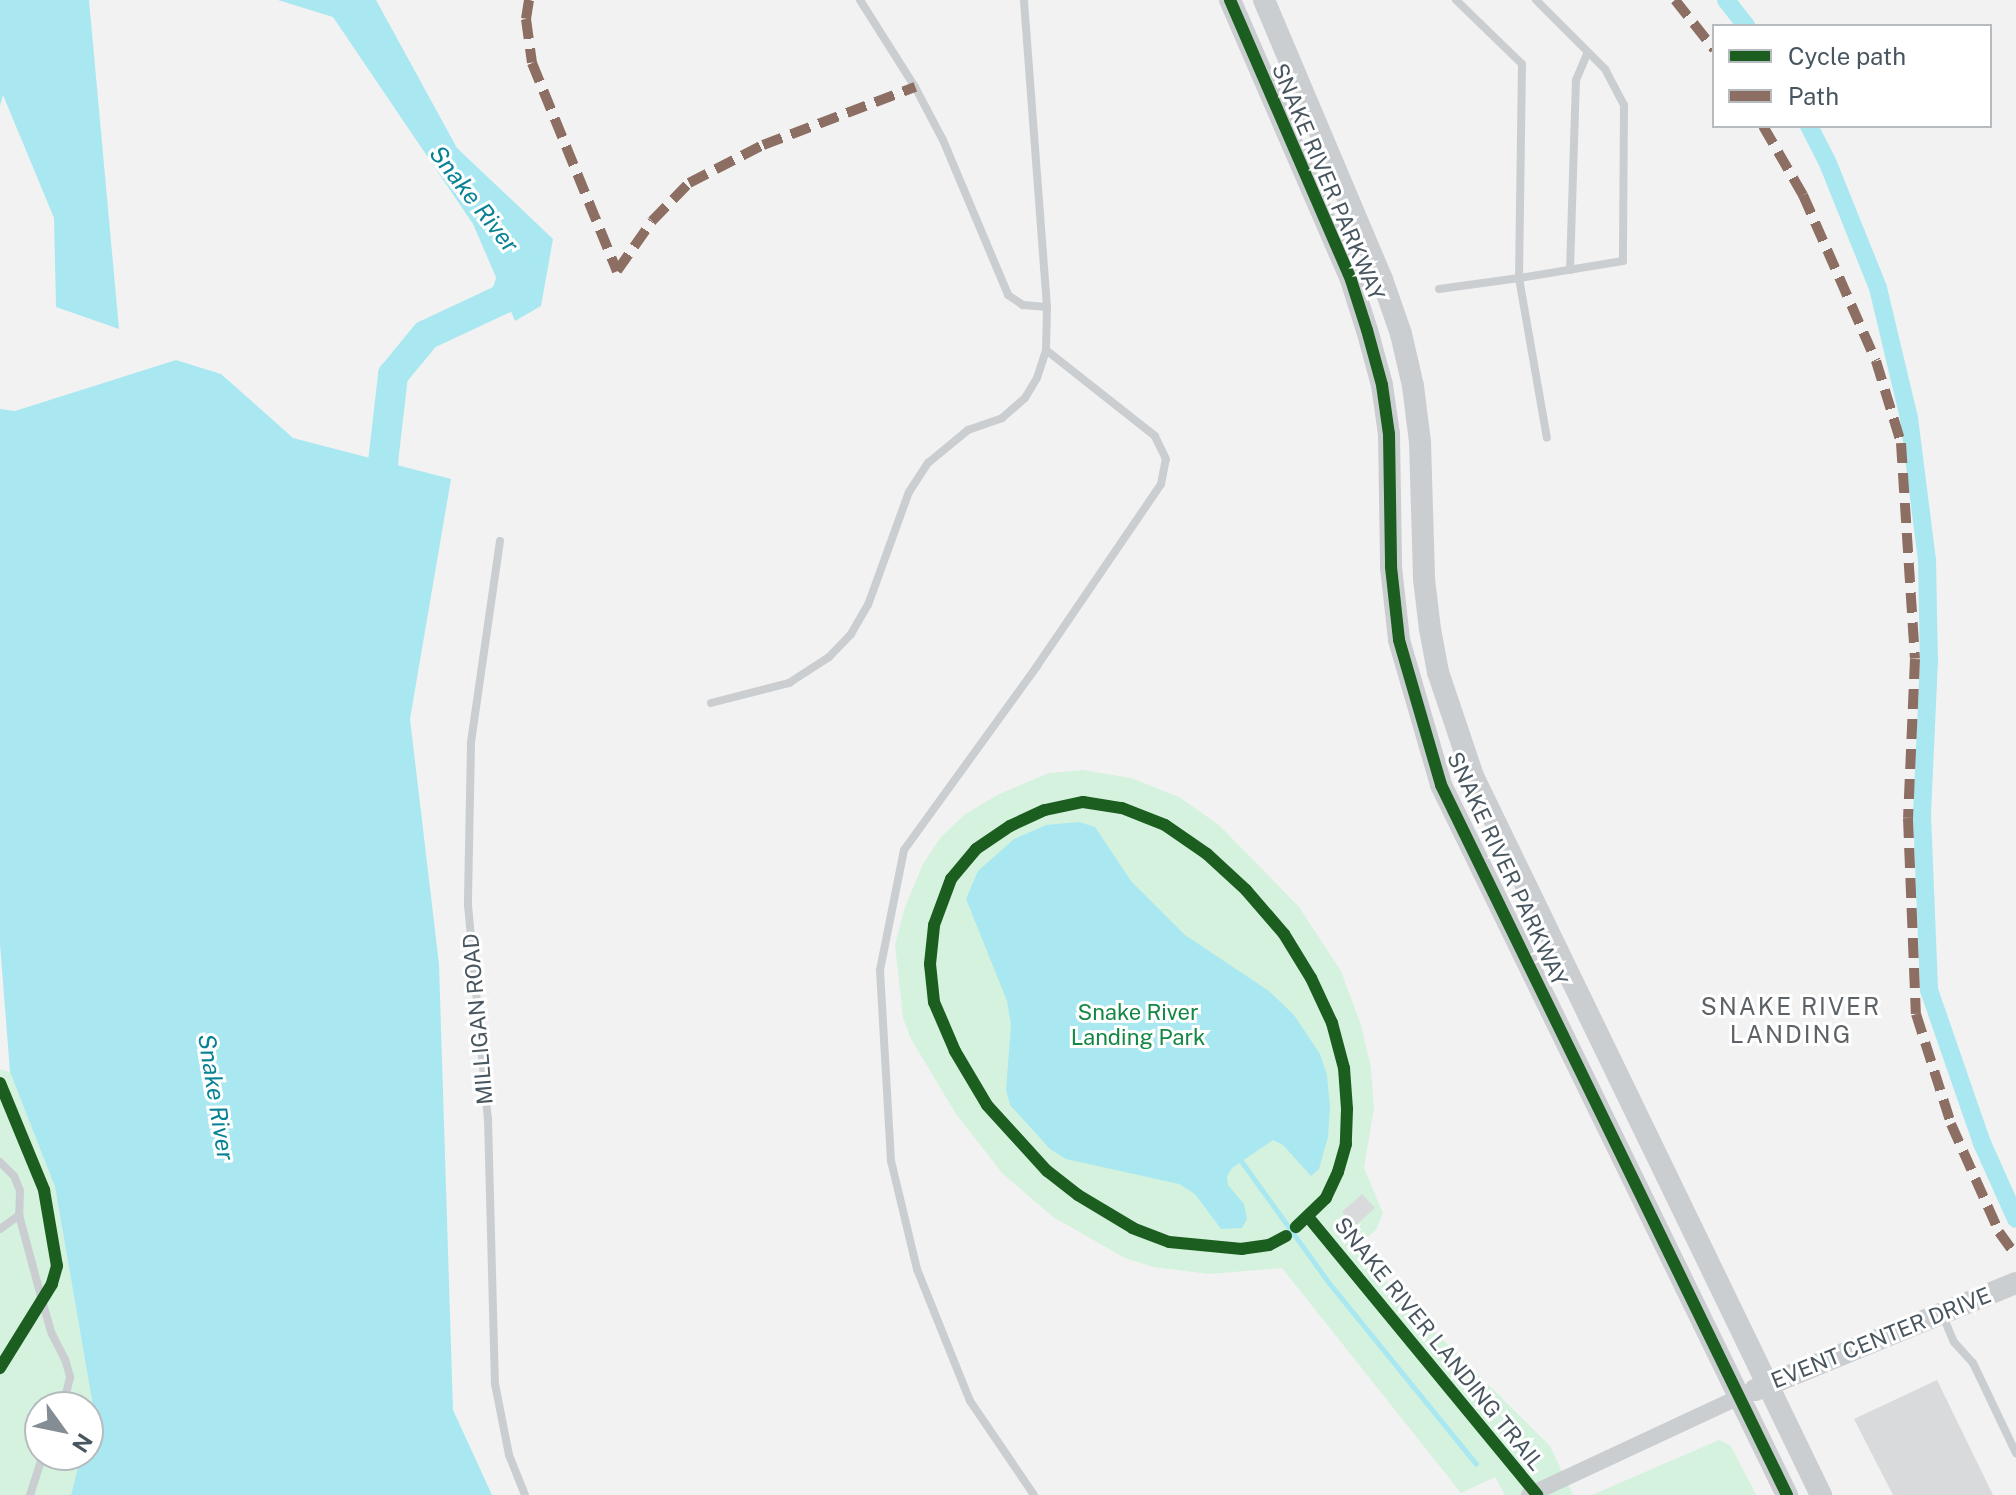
<!DOCTYPE html>
<html>
<head>
<meta charset="utf-8">
<style>
  body { margin:0 }
  #map { position:relative; width:2016px; height:1495px; overflow:hidden; background:#f2f2f2; font-family:"Public Sans",sans-serif }
  div>[style] { position:absolute }
  [style*='--x'] { left:calc(var(--x)*1px); top:calc(var(--y)*1px); width:calc(var(--w)*1px); rotate:calc(var(--a)*1deg) }
  .green>* { inset:0; background:#d5f2de }
  .water>* { inset:0; background:#a9e8f1 }
  .stream>* { height:5px; margin:-2.5px; padding:0 2.5px; transform-origin:2.5px; border-radius:2.5px; background:#a9e8f1 }
  .canal>* { height:18px; margin:-9px; padding:0 9px; transform-origin:9px; border-radius:9px; background:#a9e8f1 }
  .river>* { height:30px; margin:-15px; padding:0 15px; transform-origin:15px; border-radius:15px; background:#a9e8f1 }
  .building>* { inset:0; background:#d8dadb }
  .path>* { height:3px; margin-top:-1.5px; transform-origin:0; background:repeating-linear-gradient(90deg,#b9c6c1 0 6px,transparent 0 10px) }
  .service>* { height:8px; margin:-4px; padding:0 4px; transform-origin:4px; border-radius:4px; background:#cbced1 }
  .minor>* { height:16px; margin:-8px; padding:0 8px; transform-origin:8px; border-radius:8px; background:#cbced1 }
  .tertiary>* { height:22px; margin:-11px; padding:0 11px; transform-origin:11px; border-radius:11px; background:#cbced1 }
  .quiet>* { height:10px; margin-top:-5px; transform-origin:0; background:repeating-linear-gradient(90deg,#8d6e63 0 20px,transparent 0 30px) }
  .cycleway>* { height:12px; margin:-6px; padding:0 6px; transform-origin:6px; border-radius:6px; background:#1b5e20 }
  span { translate:-50% -50%; white-space:nowrap; text-align:center; line-height:1.15; -webkit-text-stroke:6px #fff; paint-order:stroke }
  .street-label { font-size:22px; color:#485660 }
  .park-label { font-size:22px; color:#138744 }
  .water-label { font-size:24px; color:#078294; font-style:italic }
  .neighbourhood-label { font-size:24px; color:#5d6266; letter-spacing:2px }
  .legend { position:absolute; left:1712px; top:24px; width:280px; height:104px; box-sizing:border-box; background:#fff; border:2px solid #b6bbbf; margin:0; padding:10px 14px; list-style:none; font-size:24px; color:#485660 }
  .legend li { display:flex; align-items:center; gap:16px; height:40px }
  .legend b { width:40px; border:2px solid #b6bbbf }
  .north { position:absolute; left:24px; top:1391px; width:80px; height:80px; box-sizing:border-box; background:#fff; border:2px solid #b6bbbf; border-radius:50%; rotate:123deg; font-size:22px; font-weight:700; line-height:32px; text-align:center; color:#485660 }
  .north::after { content:''; display:block; margin:auto; width:28px; height:36px; background:#848d93; clip-path:polygon(50% 0,100% 100%,50% 72%,0 100%) }
</style>
</head>
<body>
<div id="map">
  <div class="green">
    <i style="clip-path:polygon(1082px 770px,1131px 778px,1179px 797px,1219px 825px,1299px 907px,1341px 971px,1361px 1025px,1371px 1068px,1374px 1108px,1364px 1168px,1383px 1213px,1376px 1230px,1360px 1244px,1394px 1291px,1550px 1446px,1573px 1495px,1505px 1495px,1495px 1477px,1461px 1493px,1282px 1268px,1209px 1274px,1153px 1267px,1125px 1258px,1053px 1217px,1003px 1174px,956px 1114px,911px 1039px,903px 1018px,895px 945px,905px 907px,923px 864px,940px 838px,964px 815px,999px 794px,1049px 773px)"></i>
    <i style="clip-path:polygon(0 1069px,10px 1072px,55px 1187px,93px 1406px,88px 1428px,88px 1407px,40px 1407px,40px 1455px,81px 1455px,71px 1495px,0 1495px)"></i>
    <i style="clip-path:polygon(1719px 1440px,1731px 1446px,1756px 1495px,1592px 1495px)"></i>
  </div>
  <div class="water">
    <i style="clip-path:polygon(0 0,89px 0,119px 329px,56px 307px,54px 218px,3px 95px,0 106px)"></i>
    <i style="clip-path:polygon(278px 0,376px 0,457px 148px,553px 239px,541px 306px,515px 321px,473px 224px,333px 17px)"></i>
    <i style="clip-path:polygon(176px 360px,221px 374px,293px 438px,451px 479px,410px 719px,439px 964px,453px 1410px,492px 1495px,71px 1495px,81px 1455px,88px 1455px,88px 1428px,93px 1406px,55px 1187px,10px 1072px,0 944px,0 409px,15px 411px)"></i>
    <i style="clip-path:polygon(1079px 822px,1095px 827px,1131px 881px,1185px 935px,1269px 991px,1294px 1015px,1320px 1054px,1327px 1075px,1330px 1107px,1328px 1137px,1319px 1169px,1311px 1176px,1283px 1145px,1273px 1140px,1232px 1168px,1227px 1176px,1228px 1185px,1244px 1204px,1247px 1219px,1242px 1228px,1221px 1229px,1195px 1194px,1179px 1184px,1066px 1159px,1050px 1149px,1010px 1105px,1006px 1090px,1011px 1025px,1007px 1001px,966px 899px,978px 871px,1014px 839px,1046px 825px)"></i>
  </div>
  <div class="stream">
    <i style="--x:1241;--y:1161;--w:150;--a:54.2"></i>
    <i style="--x:1329;--y:1283;--w:233;--a:50.9"></i>
  </div>
  <div class="canal">
    <i style="--x:1726;--y:0;--w:33;--a:52"></i>
    <i style="--x:1809;--y:126;--w:39;--a:63"></i>
    <i style="--x:1827;--y:161;--w:137;--a:68.1"></i>
    <i style="--x:1878;--y:288;--w:134;--a:76.6"></i>
    <i style="--x:1909;--y:418;--w:143;--a:82.8"></i>
    <i style="--x:1927;--y:560;--w:100;--a:88.9"></i>
    <i style="--x:1929;--y:660;--w:154;--a:92.6"></i>
    <i style="--x:1922;--y:814;--w:176;--a:87.7"></i>
    <i style="--x:1929;--y:990;--w:162;--a:70.9"></i>
    <i style="--x:1982;--y:1143;--w:83;--a:65.9"></i>
  </div>
  <div class="river">
    <i style="--x:369;--y:499;--w:40;--a:-69"></i>
    <i style="--x:383;--y:462;--w:88;--a:-83.4"></i>
    <i style="--x:393;--y:375;--w:52;--a:-50.5"></i>
    <i style="--x:426;--y:335;--w:87;--a:-25.1"></i>
    <i style="--x:505;--y:298;--w:41;--a:-70.3"></i>
  </div>
  <div class="building">
    <i style="clip-path:polygon(1362px 1194px,1375px 1208px,1355px 1226px,1342px 1212px)"></i>
    <i style="clip-path:polygon(1937px 1380px,1993px 1495px,1893px 1495px,1854px 1419px)"></i>
  </div>
  <div class="path">
    <i style="--x:1286;--y:1236;--w:13;--a:-42"></i>
  </div>
  <div class="service">
    <i style="--x:860;--y:0;--w:103;--a:57.7"></i>
    <i style="--x:915;--y:87;--w:60;--a:62.2"></i>
    <i style="--x:943;--y:140;--w:168;--a:67.2"></i>
    <i style="--x:1008;--y:295;--w:18;--a:34"></i>
    <i style="--x:1023;--y:305;--w:24;--a:5"></i>
    <i style="--x:1536;--y:0;--w:98;--a:45"></i>
    <i style="--x:1605;--y:69;--w:41;--a:62.2"></i>
    <i style="--x:1624;--y:105;--w:156;--a:90.4"></i>
    <i style="--x:1623;--y:261;--w:105;--a:170.7"></i>
    <i style="--x:1519;--y:278;--w:162;--a:80.1"></i>
    <i style="--x:1570;--y:270;--w:190;--a:-88.2"></i>
    <i style="--x:1576;--y:80;--w:30;--a:-67"></i>
    <i style="--x:1439;--y:289;--w:81;--a:-7.8"></i>
    <i style="--x:1519;--y:278;--w:214;--a:-89.2"></i>
    <i style="--x:1522;--y:64;--w:92;--a:-135.9"></i>
    <i style="--x:500;--y:541;--w:204;--a:98.2"></i>
    <i style="--x:471;--y:743;--w:162;--a:91.1"></i>
    <i style="--x:468;--y:905;--w:215;--a:84.7"></i>
    <i style="--x:488;--y:1119;--w:265;--a:88.5"></i>
    <i style="--x:495;--y:1384;--w:72;--a:78.8"></i>
    <i style="--x:509;--y:1455;--w:43;--a:68.2"></i>
    <i style="--x:711;--y:703;--w:81;--a:-14.4"></i>
    <i style="--x:789;--y:683;--w:48;--a:-33"></i>
    <i style="--x:829;--y:657;--w:32;--a:-46"></i>
    <i style="--x:851;--y:634;--w:34;--a:-60"></i>
    <i style="--x:868;--y:605;--w:120;--a:-70.1"></i>
    <i style="--x:909;--y:492;--w:35;--a:-57"></i>
    <i style="--x:928;--y:463;--w:52;--a:-39.5"></i>
    <i style="--x:968;--y:430;--w:36;--a:-19"></i>
    <i style="--x:1002;--y:418;--w:30;--a:-41"></i>
    <i style="--x:1025;--y:398;--w:23;--a:-59"></i>
    <i style="--x:1037;--y:378;--w:29;--a:-72"></i>
    <i style="--x:1046;--y:350;--w:43;--a:-88.7"></i>
    <i style="--x:1047;--y:307;--w:308;--a:-94.3"></i>
    <i style="--x:0;--y:1162;--w:20;--a:45"></i>
    <i style="--x:14;--y:1176;--w:16;--a:68"></i>
    <i style="--x:20;--y:1191;--w:24;--a:92"></i>
    <i style="--x:19;--y:1215;--w:88;--a:74.9"></i>
    <i style="--x:42;--y:1300;--w:35;--a:74"></i>
    <i style="--x:52;--y:1334;--w:28;--a:63"></i>
    <i style="--x:65;--y:1359;--w:19;--a:74"></i>
    <i style="--x:70;--y:1377;--w:31;--a:103"></i>
    <i style="--x:0;--y:1229;--w:24;--a:-36"></i>
    <i style="--x:1942;--y:1314;--w:30;--a:67"></i>
    <i style="--x:1954;--y:1342;--w:28;--a:48"></i>
    <i style="--x:1973;--y:1363;--w:100;--a:64.5"></i>
    <i style="--x:30;--y:1495;--w:42;--a:-72"></i>
    <i style="--x:1034;--y:1495;--w:114;--a:-124.2"></i>
    <i style="--x:970;--y:1401;--w:142;--a:-111.9"></i>
    <i style="--x:917;--y:1269;--w:111;--a:-103.5"></i>
    <i style="--x:891;--y:1161;--w:191;--a:-93.3"></i>
    <i style="--x:880;--y:970;--w:122;--a:-78.7"></i>
    <i style="--x:904;--y:850;--w:227;--a:-54.1"></i>
    <i style="--x:1037;--y:666;--w:220;--a:-55.7"></i>
    <i style="--x:1161;--y:484;--w:25;--a:-79"></i>
    <i style="--x:1166;--y:459;--w:25;--a:-116"></i>
    <i style="--x:1155;--y:436;--w:139;--a:-141.7"></i>
  </div>
  <div class="minor">
    <i style="--x:1529;--y:1495;--w:232;--a:-25"></i>
  </div>
  <div class="tertiary">
    <i style="--x:1230;--y:0;--w:305;--a:66.6"></i>
    <i style="--x:1351;--y:280;--w:52;--a:72.3"></i>
    <i style="--x:1367;--y:330;--w:57;--a:74.7"></i>
    <i style="--x:1382;--y:385;--w:49;--a:81.9"></i>
    <i style="--x:1389;--y:434;--w:133;--a:89.1"></i>
    <i style="--x:1391;--y:567;--w:73;--a:83.7"></i>
    <i style="--x:1399;--y:640;--w:151;--a:73.8"></i>
    <i style="--x:1441;--y:785;--w:790;--a:64.02"></i>
    <i style="--x:1264;--y:0;--w:303;--a:67.1"></i>
    <i style="--x:1382;--y:279;--w:58;--a:70.9"></i>
    <i style="--x:1401;--y:334;--w:53;--a:77"></i>
    <i style="--x:1413;--y:386;--w:56;--a:82.9"></i>
    <i style="--x:1420;--y:442;--w:137;--a:88.3"></i>
    <i style="--x:1424;--y:579;--w:50;--a:83.2"></i>
    <i style="--x:1430;--y:629;--w:44;--a:79.5"></i>
    <i style="--x:1438;--y:672;--w:110;--a:71.4"></i>
    <i style="--x:1473;--y:776;--w:799;--a:64.17"></i>
    <i style="--x:1755;--y:1390;--w:282;--a:-22.3"></i>
  </div>
  <div class="quiet">
    <i style="--x:529;--y:0;--w:19;--a:99"></i>
    <i style="--x:526;--y:19;--w:44;--a:82.2"></i>
    <i style="--x:532;--y:63;--w:225;--a:67.8"></i>
    <i style="--x:617;--y:271;--w:61;--a:-55"></i>
    <i style="--x:652;--y:221;--w:53;--a:-45.8"></i>
    <i style="--x:689;--y:183;--w:83;--a:-27.2"></i>
    <i style="--x:763;--y:145;--w:163;--a:-20.9"></i>
    <i style="--x:1675;--y:0;--w:63;--a:51.5"></i>
    <i style="--x:1763;--y:126;--w:80;--a:59.9"></i>
    <i style="--x:1803;--y:195;--w:181;--a:66.3"></i>
    <i style="--x:1876;--y:361;--w:86;--a:73"></i>
    <i style="--x:1901;--y:443;--w:216;--a:86.3"></i>
    <i style="--x:1915;--y:659;--w:159;--a:92.5"></i>
    <i style="--x:1908;--y:818;--w:196;--a:87.7"></i>
    <i style="--x:1916;--y:1014;--w:115;--a:72.3"></i>
    <i style="--x:1951;--y:1124;--w:118;--a:66"></i>
    <i style="--x:1999;--y:1232;--w:29;--a:54"></i>
  </div>
  <div class="cycleway">
    <i style="--x:1230;--y:0;--w:305;--a:66.6"></i>
    <i style="--x:1351;--y:280;--w:52;--a:72.3"></i>
    <i style="--x:1367;--y:330;--w:57;--a:74.7"></i>
    <i style="--x:1382;--y:385;--w:49;--a:81.9"></i>
    <i style="--x:1389;--y:434;--w:133;--a:89.1"></i>
    <i style="--x:1391;--y:567;--w:73;--a:83.7"></i>
    <i style="--x:1399;--y:640;--w:151;--a:73.8"></i>
    <i style="--x:1441;--y:785;--w:790;--a:64.02"></i>
    <i style="--x:0;--y:1083;--w:116;--a:67.6"></i>
    <i style="--x:44;--y:1190;--w:77;--a:80.3"></i>
    <i style="--x:57;--y:1266;--w:19;--a:106"></i>
    <i style="--x:52;--y:1284;--w:99;--a:121.8"></i>
    <i style="--x:1309;--y:1218;--w:359;--a:50.5"></i>
    <i style="--x:1286;--y:1236;--w:19;--a:152"></i>
    <i style="--x:1269;--y:1245;--w:27;--a:172"></i>
    <i style="--x:1242;--y:1249;--w:73;--a:-174.5"></i>
    <i style="--x:1169;--y:1242;--w:39;--a:-159"></i>
    <i style="--x:1133;--y:1228;--w:64;--a:-149"></i>
    <i style="--x:1078;--y:1195;--w:39;--a:-142"></i>
    <i style="--x:1047;--y:1171;--w:89;--a:-132.3"></i>
    <i style="--x:987;--y:1105;--w:63;--a:-120.7"></i>
    <i style="--x:955;--y:1051;--w:53;--a:-113.2"></i>
    <i style="--x:934;--y:1002;--w:38;--a:-96"></i>
    <i style="--x:930;--y:964;--w:39;--a:-84"></i>
    <i style="--x:934;--y:925;--w:49;--a:-69.7"></i>
    <i style="--x:951;--y:879;--w:39;--a:-50"></i>
    <i style="--x:976;--y:849;--w:41;--a:-34.1"></i>
    <i style="--x:1010;--y:826;--w:38;--a:-25"></i>
    <i style="--x:1045;--y:810;--w:39;--a:-12"></i>
    <i style="--x:1083;--y:802;--w:39;--a:9"></i>
    <i style="--x:1122;--y:808;--w:46;--a:21.6"></i>
    <i style="--x:1165;--y:825;--w:51;--a:34.6"></i>
    <i style="--x:1207;--y:854;--w:53;--a:42.7"></i>
    <i style="--x:1246;--y:890;--w:58;--a:49.2"></i>
    <i style="--x:1284;--y:934;--w:52;--a:58.5"></i>
    <i style="--x:1311;--y:978;--w:50;--a:65"></i>
    <i style="--x:1332;--y:1023;--w:47;--a:75.1"></i>
    <i style="--x:1344;--y:1068;--w:41;--a:85.8"></i>
    <i style="--x:1347;--y:1109;--w:35;--a:92"></i>
    <i style="--x:1346;--y:1144;--w:29;--a:106"></i>
    <i style="--x:1338;--y:1172;--w:29;--a:115"></i>
    <i style="--x:1326;--y:1198;--w:42;--a:136"></i>
  </div>
  <div class="street-label">
    <span style="left:1328px;top:182px;rotate:67deg">SNAKE RIVER PARKWAY</span>
    <span style="left:1507px;top:869px;rotate:65deg">SNAKE RIVER PARKWAY</span>
    <span style="left:478px;top:1019px;rotate:-95deg">MILLIGAN ROAD</span>
    <span style="left:1881px;top:1338px;rotate:-22deg">EVENT CENTER DRIVE</span>
    <span style="left:1439px;top:1344px;rotate:51deg">SNAKE RIVER LANDING TRAIL</span>
  </div>
  <div class="park-label">
    <span style="left:1138px;top:1025px">Snake River<br>Landing Park</span>
  </div>
  <div class="water-label">
    <span style="left:474px;top:199px;rotate:52deg">Snake River</span>
    <span style="left:216px;top:1097px;rotate:81deg">Snake River</span>
  </div>
  <div class="neighbourhood-label">
    <span style="left:1791px;top:1021px">SNAKE RIVER<br>LANDING</span>
  </div>
  <ul class="legend">
  <li><b style="height:10px;background:#1b5e20"></b>Cycle path</li>
  <li><b style="height:10px;background:#8d6e63"></b>Path</li>
  </ul>
  <div class="north">N</div>
</div>
</body>
</html>
